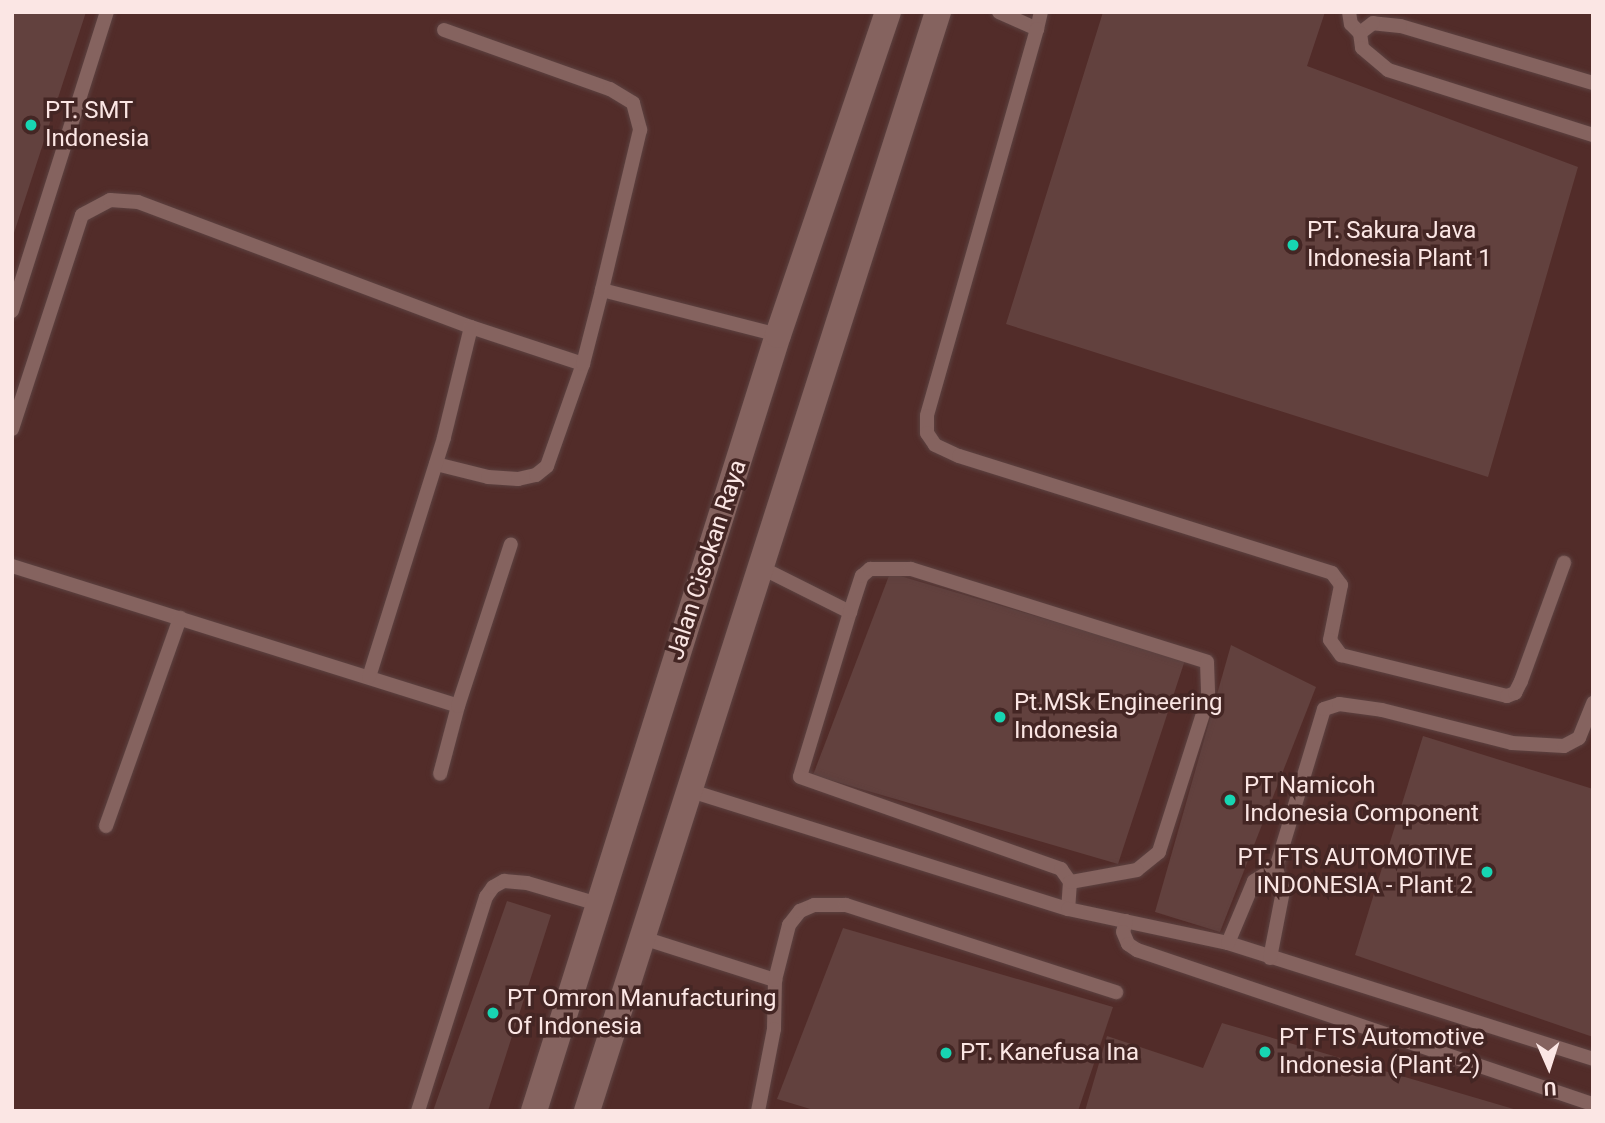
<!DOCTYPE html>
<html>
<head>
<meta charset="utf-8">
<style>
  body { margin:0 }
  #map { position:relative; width:1605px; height:1123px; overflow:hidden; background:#442624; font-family:Roboto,sans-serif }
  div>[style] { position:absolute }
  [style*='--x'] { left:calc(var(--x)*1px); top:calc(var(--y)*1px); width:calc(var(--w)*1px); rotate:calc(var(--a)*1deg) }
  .built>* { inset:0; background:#522c29 }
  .building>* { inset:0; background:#62413e }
  .roads { filter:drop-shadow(0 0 2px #5c4241) drop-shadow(0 0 2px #5c4241) }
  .service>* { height:14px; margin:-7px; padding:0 7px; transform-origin:7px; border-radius:7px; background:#85635f }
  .minor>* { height:26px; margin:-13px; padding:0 13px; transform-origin:13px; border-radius:13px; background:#85635f }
  .dots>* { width:19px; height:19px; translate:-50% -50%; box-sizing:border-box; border:4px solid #442624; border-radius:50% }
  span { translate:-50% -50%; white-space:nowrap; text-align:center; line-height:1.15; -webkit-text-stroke:7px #442624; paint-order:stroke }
  .poi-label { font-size:24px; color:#fbe6e4 }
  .left { translate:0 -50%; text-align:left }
  .right { translate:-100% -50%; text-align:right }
  .street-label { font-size:24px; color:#fbe6e4 }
  .frame { position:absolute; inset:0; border:14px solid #fbe6e4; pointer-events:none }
  .north { position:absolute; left:1514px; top:1032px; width:70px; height:70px; -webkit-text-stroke:5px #442624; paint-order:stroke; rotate:177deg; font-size:19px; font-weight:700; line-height:28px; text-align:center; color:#fbe6e4 }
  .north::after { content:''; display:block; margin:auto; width:24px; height:32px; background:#fbe6e4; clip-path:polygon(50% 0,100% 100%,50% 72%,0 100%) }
</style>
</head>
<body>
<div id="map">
  <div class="built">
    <i style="clip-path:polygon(12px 12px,1593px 12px,1593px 1111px,12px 1111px)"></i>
  </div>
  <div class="building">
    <i style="clip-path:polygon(12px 12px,86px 12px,13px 236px,12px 236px)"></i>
    <i style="clip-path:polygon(1103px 12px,1325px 12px,1307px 66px,1578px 167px,1488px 477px,1006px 324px)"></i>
    <i style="clip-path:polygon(890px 573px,1185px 660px,1118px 864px,813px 775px)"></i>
    <i style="clip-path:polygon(1231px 645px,1316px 687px,1220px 932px,1155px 912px)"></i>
    <i style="clip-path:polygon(1423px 736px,1593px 789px,1593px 1037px,1355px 955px)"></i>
    <i style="clip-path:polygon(507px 901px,551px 915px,488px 1111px,433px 1111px)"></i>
    <i style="clip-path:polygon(843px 928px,1113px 1007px,1078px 1111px,817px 1111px,777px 1099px)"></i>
    <i style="clip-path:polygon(1222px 1023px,1517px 1110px,1517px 1111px,1085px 1111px,1107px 1036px,1203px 1068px)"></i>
  </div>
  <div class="roads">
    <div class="service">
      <i style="--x:999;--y:12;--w:42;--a:24.1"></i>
      <i style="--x:1037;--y:29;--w:17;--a:-77"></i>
      <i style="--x:1349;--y:12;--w:12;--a:81"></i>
      <i style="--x:1351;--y:24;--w:13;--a:45"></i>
      <i style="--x:1037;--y:29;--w:402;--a:105.9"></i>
      <i style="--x:927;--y:416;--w:17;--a:90"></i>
      <i style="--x:927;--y:433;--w:14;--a:56"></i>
      <i style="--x:935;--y:445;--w:26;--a:25"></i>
      <i style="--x:959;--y:456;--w:391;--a:17.4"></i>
      <i style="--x:1332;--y:573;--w:15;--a:53"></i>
      <i style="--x:1341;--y:585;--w:56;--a:101.3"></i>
      <i style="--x:1330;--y:640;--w:19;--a:54"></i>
      <i style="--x:1341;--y:655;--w:171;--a:13.9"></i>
      <i style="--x:1507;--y:696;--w:9;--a:-21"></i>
      <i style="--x:1515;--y:693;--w:13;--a:-63"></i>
      <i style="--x:1521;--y:681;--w:126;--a:-70"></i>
      <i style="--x:444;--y:30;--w:176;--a:19.6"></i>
      <i style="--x:610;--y:89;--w:27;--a:31"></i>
      <i style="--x:633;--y:103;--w:28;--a:75"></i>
      <i style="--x:640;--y:130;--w:164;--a:103.4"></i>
      <i style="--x:1593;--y:83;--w:201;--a:-163.5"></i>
      <i style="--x:1400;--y:26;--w:27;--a:-174"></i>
      <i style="--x:1373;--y:23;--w:16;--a:142"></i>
      <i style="--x:1360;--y:33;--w:15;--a:82"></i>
      <i style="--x:1362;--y:48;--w:34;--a:40"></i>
      <i style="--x:1388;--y:70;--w:215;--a:17.6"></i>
      <i style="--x:12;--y:311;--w:314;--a:-72.4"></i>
      <i style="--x:12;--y:429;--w:225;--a:-71.9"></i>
      <i style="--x:82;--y:215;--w:32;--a:-28"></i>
      <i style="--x:110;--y:200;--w:28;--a:4"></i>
      <i style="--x:138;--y:202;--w:356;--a:20.6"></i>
      <i style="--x:471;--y:327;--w:118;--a:18.3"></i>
      <i style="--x:436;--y:464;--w:54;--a:14"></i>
      <i style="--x:488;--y:477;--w:30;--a:4"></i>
      <i style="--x:518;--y:479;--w:18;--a:-13"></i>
      <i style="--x:536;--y:475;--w:14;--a:-39"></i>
      <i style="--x:547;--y:466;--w:108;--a:-70.6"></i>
      <i style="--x:583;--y:364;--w:76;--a:-75.6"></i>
      <i style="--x:602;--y:290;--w:182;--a:14.3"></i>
      <i style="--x:12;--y:566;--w:467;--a:17.4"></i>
      <i style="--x:458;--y:706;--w:70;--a:104.8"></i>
      <i style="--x:760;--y:567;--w:101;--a:26.6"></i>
      <i style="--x:850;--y:612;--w:172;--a:106.9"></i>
      <i style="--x:800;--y:777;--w:277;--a:19.4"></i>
      <i style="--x:1061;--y:869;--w:16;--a:55"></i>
      <i style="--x:1070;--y:882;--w:27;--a:94"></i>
      <i style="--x:850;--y:612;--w:38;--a:-72"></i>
      <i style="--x:862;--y:576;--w:11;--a:-41"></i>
      <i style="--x:870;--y:569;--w:41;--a:0"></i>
      <i style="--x:911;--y:569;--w:310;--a:17.4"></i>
      <i style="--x:1207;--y:662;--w:36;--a:88"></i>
      <i style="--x:1208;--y:698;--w:162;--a:107.7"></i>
      <i style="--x:1159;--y:852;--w:28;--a:141"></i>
      <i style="--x:1137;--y:870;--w:68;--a:169.8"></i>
      <i style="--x:369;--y:677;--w:251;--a:-72.6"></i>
      <i style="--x:444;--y:437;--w:113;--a:-76.2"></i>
      <i style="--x:458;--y:706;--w:170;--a:-71.9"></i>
      <i style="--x:691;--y:791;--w:395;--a:17.4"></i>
      <i style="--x:1068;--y:909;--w:164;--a:12"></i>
      <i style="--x:1228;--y:943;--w:383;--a:17.6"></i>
      <i style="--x:106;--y:826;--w:221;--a:-70.4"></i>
      <i style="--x:1126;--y:921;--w:11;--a:105"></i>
      <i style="--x:1123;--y:932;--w:13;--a:67"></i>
      <i style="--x:1128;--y:944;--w:11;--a:34"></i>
      <i style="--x:1137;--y:950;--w:481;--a:18.7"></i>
      <i style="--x:643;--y:938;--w:139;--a:17.7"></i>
      <i style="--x:775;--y:980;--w:49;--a:91.2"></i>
      <i style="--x:774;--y:1029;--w:84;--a:101"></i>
      <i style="--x:1228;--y:943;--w:67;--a:-67.2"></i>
      <i style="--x:1254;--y:881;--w:26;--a:-31"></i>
      <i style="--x:1270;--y:958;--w:68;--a:-79"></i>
      <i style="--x:1283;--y:891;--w:24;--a:-107"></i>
      <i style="--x:1276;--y:868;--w:166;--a:-73.2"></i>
      <i style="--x:1324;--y:709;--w:16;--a:-18"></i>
      <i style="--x:1339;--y:704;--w:43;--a:7.9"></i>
      <i style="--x:1382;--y:710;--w:134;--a:14.2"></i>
      <i style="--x:1512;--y:743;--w:52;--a:3.3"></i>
      <i style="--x:1564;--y:746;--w:17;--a:-28"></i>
      <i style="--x:1579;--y:738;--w:38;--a:-68"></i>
      <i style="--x:775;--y:980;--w:57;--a:-75.7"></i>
      <i style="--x:789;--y:925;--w:18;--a:-52"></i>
      <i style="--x:800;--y:911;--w:15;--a:-23"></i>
      <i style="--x:814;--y:905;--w:32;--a:0"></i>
      <i style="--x:846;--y:905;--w:284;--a:17.9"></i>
      <i style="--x:418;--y:1111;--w:225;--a:-72.4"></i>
      <i style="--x:486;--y:897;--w:12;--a:-55"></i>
      <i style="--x:493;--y:887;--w:13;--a:-29"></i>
      <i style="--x:504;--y:881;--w:23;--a:5"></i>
      <i style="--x:527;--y:883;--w:74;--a:16.5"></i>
    </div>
    <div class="minor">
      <i style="--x:534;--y:1111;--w:813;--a:-72.55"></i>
      <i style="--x:778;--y:335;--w:341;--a:-71.2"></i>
      <i style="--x:587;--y:1111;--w:1154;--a:-72.29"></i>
    </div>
  </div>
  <div class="dots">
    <i style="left:31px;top:125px;background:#17d5b2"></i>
    <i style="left:1293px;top:245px;background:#17d5b2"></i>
    <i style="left:1000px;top:717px;background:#17d5b2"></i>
    <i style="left:1230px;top:800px;background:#17d5b2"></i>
    <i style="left:1487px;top:872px;background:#17d5b2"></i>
    <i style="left:493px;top:1013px;background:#17d5b2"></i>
    <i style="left:1265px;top:1052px;background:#17d5b2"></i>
    <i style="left:946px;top:1053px;background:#17d5b2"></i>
  </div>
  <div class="poi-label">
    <span class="left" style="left:45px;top:125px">PT. SMT<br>Indonesia</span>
    <span class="left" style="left:1307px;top:245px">PT. Sakura Java<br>Indonesia Plant 1</span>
    <span class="left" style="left:1014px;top:717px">Pt.MSk Engineering<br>Indonesia</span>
    <span class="left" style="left:1244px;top:800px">PT Namicoh<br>Indonesia Component</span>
    <span class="right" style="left:1473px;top:872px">PT. FTS AUTOMOTIVE<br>INDONESIA - Plant 2</span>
    <span class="left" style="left:507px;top:1013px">PT Omron Manufacturing<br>Of Indonesia</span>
    <span class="left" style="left:1279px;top:1052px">PT FTS Automotive<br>Indonesia (Plant 2)</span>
    <span class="left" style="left:960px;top:1053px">PT. Kanefusa Ina</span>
  </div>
  <div class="street-label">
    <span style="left:707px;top:560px;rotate:-72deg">Jalan Cisokan Raya</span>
  </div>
  <div class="frame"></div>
  <div class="north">U</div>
</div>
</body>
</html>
